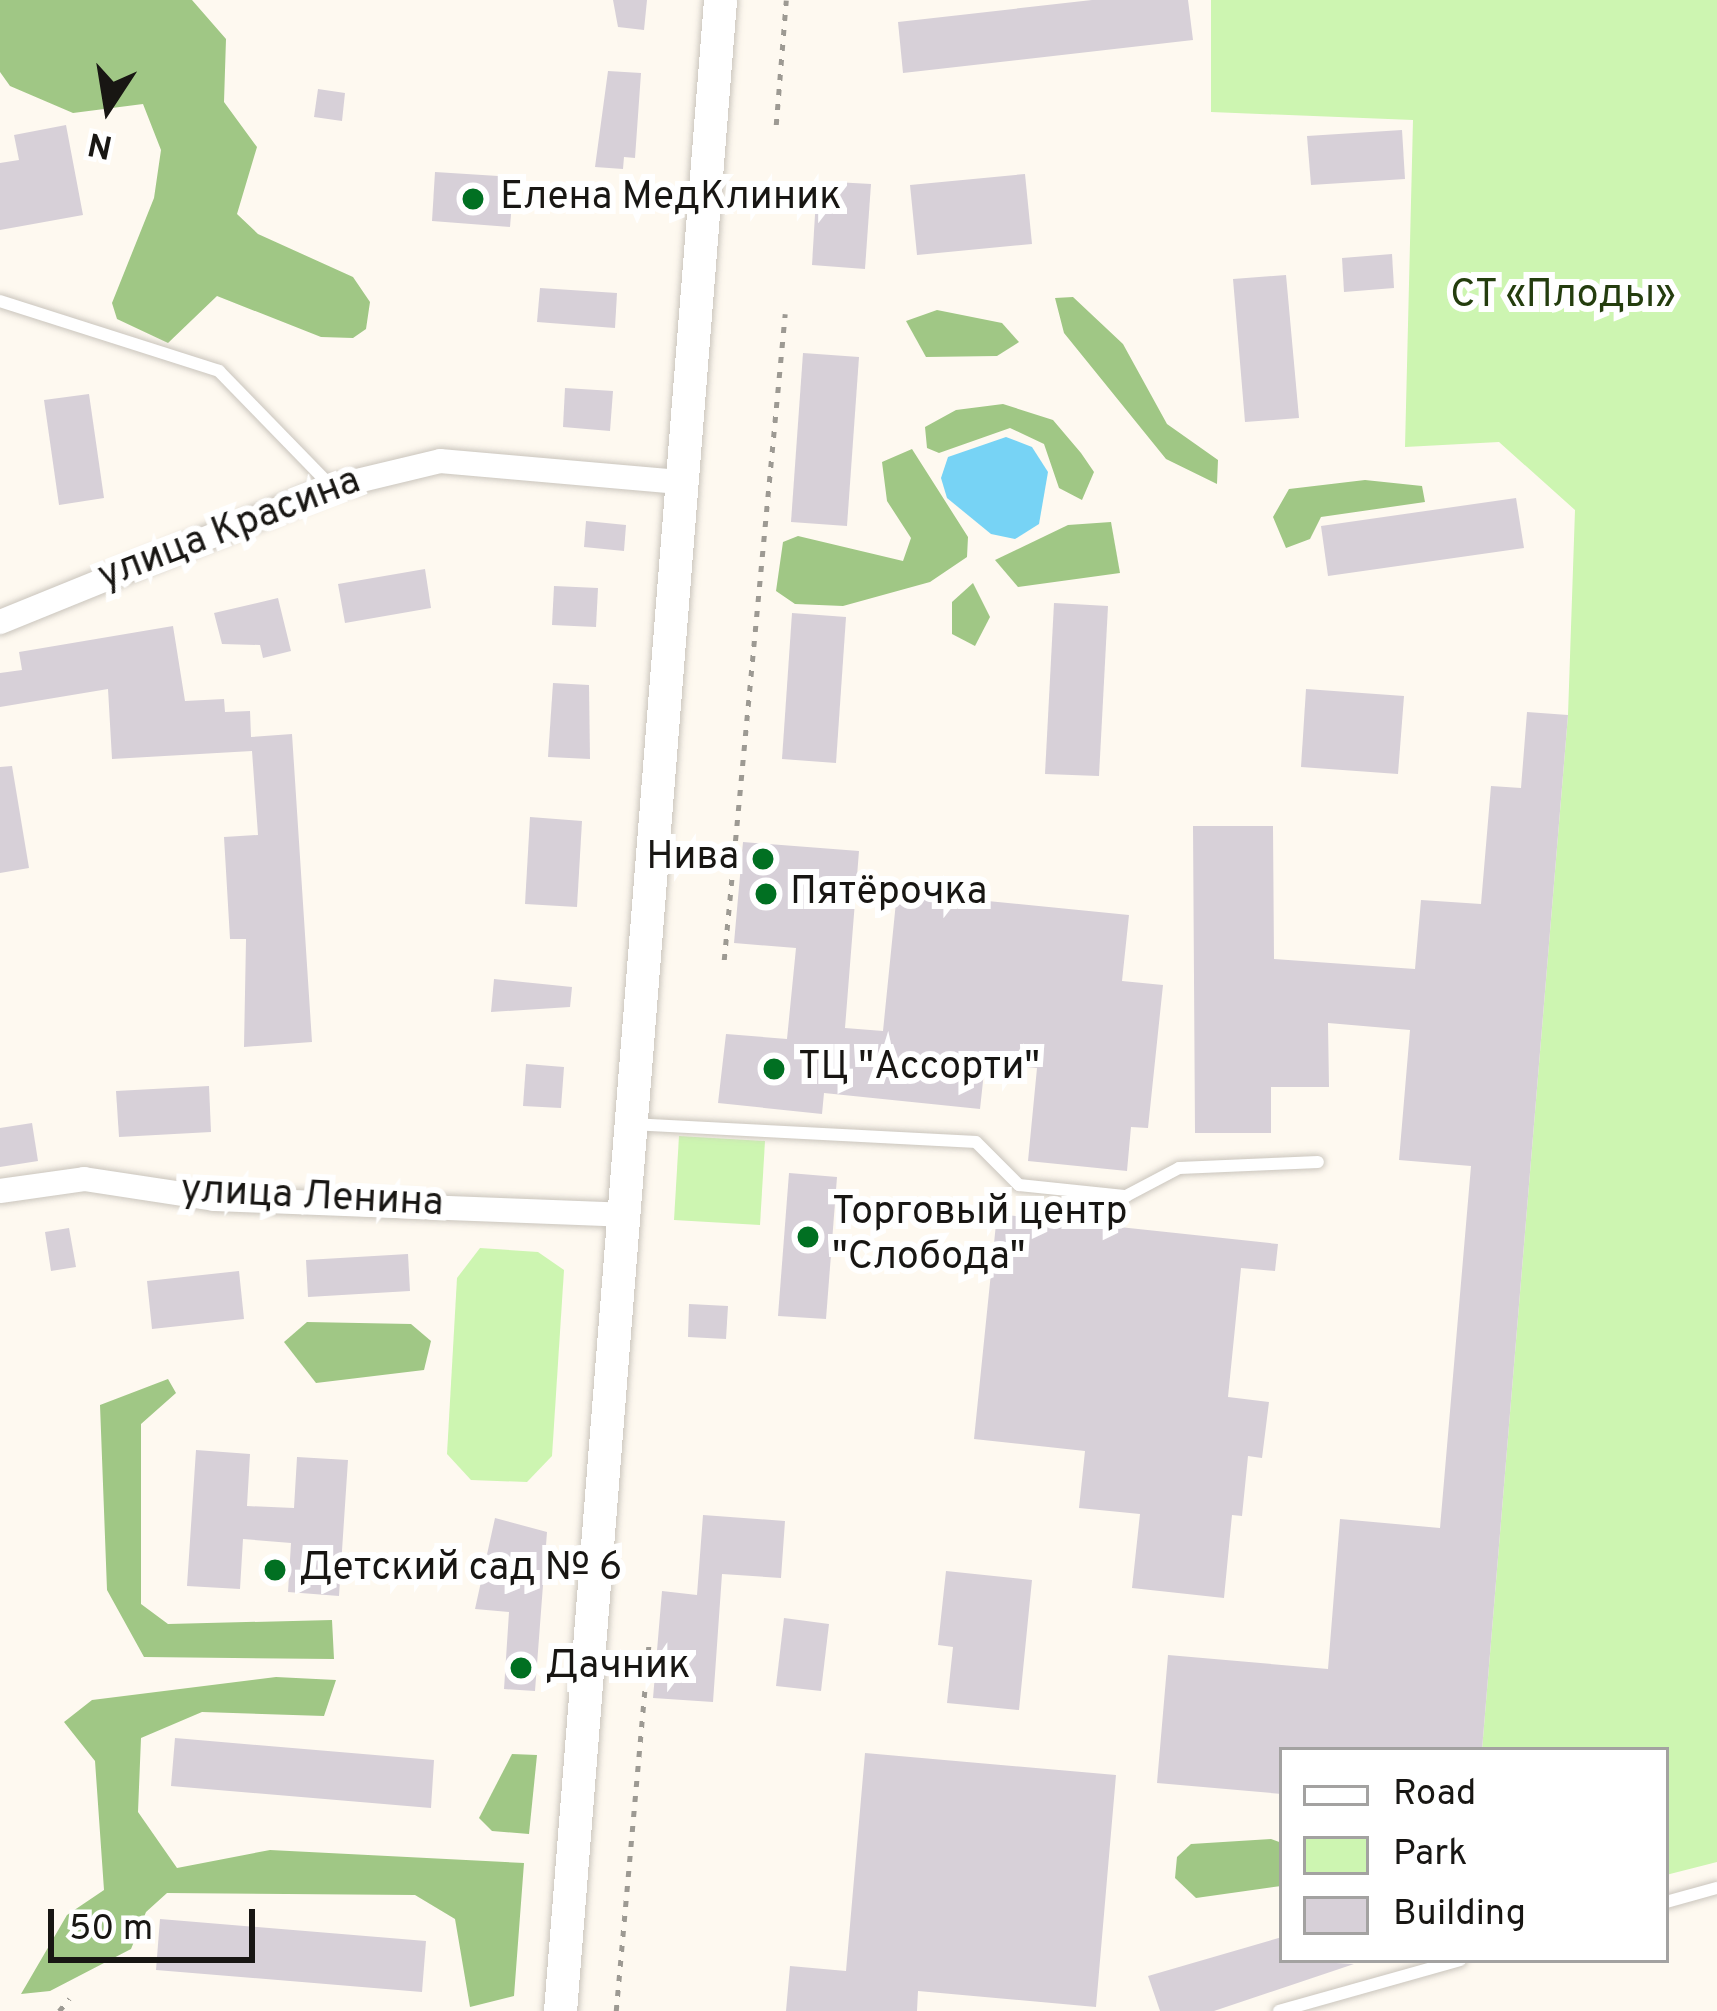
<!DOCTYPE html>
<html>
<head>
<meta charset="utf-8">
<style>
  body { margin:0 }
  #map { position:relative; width:1717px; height:2011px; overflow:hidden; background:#fef9f0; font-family:Overpass,sans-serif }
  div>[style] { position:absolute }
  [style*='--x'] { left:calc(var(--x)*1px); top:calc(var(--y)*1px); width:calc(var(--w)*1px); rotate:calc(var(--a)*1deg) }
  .green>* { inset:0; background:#cdf5b1 }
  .forest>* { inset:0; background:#a0c785 }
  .water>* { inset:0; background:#77d3f5 }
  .building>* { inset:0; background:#d7d0d8 }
  .path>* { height:4.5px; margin-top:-2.25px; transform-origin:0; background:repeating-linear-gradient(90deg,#9d9a93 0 6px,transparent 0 15px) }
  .roads { filter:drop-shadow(0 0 3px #cac5bd) drop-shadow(0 0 3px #cac5bd) }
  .service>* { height:12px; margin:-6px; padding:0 6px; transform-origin:6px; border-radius:6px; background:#fff }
  .minor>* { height:24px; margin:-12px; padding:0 12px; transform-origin:12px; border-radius:12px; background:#fff }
  .secondary>* { height:33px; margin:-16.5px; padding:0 16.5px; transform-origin:16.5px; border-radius:16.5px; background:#fff }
  .dots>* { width:33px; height:33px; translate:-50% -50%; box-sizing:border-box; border:6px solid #fff; border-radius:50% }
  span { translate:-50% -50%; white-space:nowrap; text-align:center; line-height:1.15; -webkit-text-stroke:12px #fff; paint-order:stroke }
  .poi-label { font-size:39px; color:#181613 }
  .left { translate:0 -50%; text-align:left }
  .right { translate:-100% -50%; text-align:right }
  .park-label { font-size:39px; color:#243d0e }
  .street-label { font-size:39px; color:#181613 }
  .legend { position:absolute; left:1279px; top:1747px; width:390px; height:216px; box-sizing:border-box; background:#fff; border:3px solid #a3a2a1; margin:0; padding:15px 21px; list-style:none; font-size:36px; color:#181613 }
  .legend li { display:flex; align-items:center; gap:24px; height:60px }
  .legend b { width:60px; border:3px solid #a3a2a1 }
  .north { position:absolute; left:48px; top:48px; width:120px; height:120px; -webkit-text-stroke:9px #fff; paint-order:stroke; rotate:192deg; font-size:33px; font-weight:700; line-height:48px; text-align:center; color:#181613 }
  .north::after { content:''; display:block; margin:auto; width:42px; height:54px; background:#181613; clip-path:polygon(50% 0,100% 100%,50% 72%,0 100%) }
  .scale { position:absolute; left:48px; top:1909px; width:207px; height:54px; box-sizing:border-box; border:6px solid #181613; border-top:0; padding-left:15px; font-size:36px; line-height:42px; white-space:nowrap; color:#181613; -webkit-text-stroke:9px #fff; paint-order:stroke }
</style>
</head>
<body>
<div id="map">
  <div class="green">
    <i style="clip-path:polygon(1211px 0,1717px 0,1717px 1862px,1666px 1875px,1666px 1750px,1482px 1750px,1568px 715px,1575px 510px,1499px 442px,1405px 447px,1413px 120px,1211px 112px)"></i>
    <i style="clip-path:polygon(679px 1136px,765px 1141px,760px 1225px,674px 1220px)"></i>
    <i style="clip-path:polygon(480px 1248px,538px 1252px,564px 1270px,552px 1456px,527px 1482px,471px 1480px,447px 1454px,457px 1278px)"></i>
  </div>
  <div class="forest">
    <i style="clip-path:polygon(0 0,192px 0,226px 39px,224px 102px,257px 147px,237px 214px,258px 234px,353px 277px,370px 302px,366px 329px,353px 338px,321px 337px,217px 296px,168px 343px,117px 319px,112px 303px,154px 198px,161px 150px,143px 104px,73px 113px,10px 86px,0 72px)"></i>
    <i style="clip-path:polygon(1073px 297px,1123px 344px,1167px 424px,1218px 460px,1217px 484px,1166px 459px,1064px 333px,1055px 298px)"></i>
    <i style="clip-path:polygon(937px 310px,1002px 323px,1019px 342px,997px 356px,926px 357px,906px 321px)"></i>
    <i style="clip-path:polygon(1003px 404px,1053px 420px,1081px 453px,1094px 472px,1082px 500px,1059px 488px,1044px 444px,1010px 428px,939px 453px,927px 448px,925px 427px,956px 410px)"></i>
    <i style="clip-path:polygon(912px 449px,968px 537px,967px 557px,930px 582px,843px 606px,795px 604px,776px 591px,783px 542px,798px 536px,903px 561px,911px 538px,887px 501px,882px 462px)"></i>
    <i style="clip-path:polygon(1365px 480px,1422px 486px,1425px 502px,1321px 517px,1310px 539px,1286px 548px,1273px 517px,1289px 489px)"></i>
    <i style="clip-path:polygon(1111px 522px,1120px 573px,1018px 587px,995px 560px,1068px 525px)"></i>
    <i style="clip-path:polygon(973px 583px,990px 617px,975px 646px,952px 634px,952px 602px)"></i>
    <i style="clip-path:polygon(307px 1322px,411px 1324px,431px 1341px,424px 1370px,316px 1383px,284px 1342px)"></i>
    <i style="clip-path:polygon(168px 1379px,176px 1393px,141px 1424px,141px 1604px,168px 1624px,332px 1620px,334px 1659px,144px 1657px,107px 1590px,100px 1405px)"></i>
    <i style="clip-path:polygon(276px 1677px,336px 1680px,324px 1716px,202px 1712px,141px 1738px,138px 1812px,177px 1868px,270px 1850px,524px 1863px,514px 1996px,470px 2007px,455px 1919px,415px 1895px,167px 1893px,146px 1912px,131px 1949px,50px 1991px,21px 1994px,67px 1915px,104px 1890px,95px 1761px,64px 1722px,92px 1700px)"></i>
    <i style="clip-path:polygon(512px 1754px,537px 1755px,529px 1834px,492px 1831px,479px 1818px)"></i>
    <i style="clip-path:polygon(1271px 1839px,1282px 1843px,1281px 1886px,1196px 1898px,1175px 1878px,1177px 1857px,1191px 1844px)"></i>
  </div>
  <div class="water">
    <i style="clip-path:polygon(1006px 437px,1032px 447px,1048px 472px,1039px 524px,1015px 539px,991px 534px,947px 498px,941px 478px,948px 457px)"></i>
  </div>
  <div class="building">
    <i style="clip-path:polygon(613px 0,647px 0,644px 30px,618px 27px)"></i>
    <i style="clip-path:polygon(1092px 0,1188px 0,1193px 40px,903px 73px,898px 22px)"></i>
    <i style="clip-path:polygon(608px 71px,641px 73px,635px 158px,624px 157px,623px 169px,595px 167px)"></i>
    <i style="clip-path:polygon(318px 89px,345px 93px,342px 121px,314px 117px)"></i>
    <i style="clip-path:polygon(66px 125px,83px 215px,0 230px,0 163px,19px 160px,14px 135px)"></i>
    <i style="clip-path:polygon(1402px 130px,1405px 179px,1311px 185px,1307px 136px)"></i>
    <i style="clip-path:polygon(435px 172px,514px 177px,510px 227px,432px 221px)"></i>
    <i style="clip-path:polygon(1025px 174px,1032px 244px,917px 255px,910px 185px)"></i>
    <i style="clip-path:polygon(817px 181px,871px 184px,865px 269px,812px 265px)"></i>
    <i style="clip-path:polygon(1392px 254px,1394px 288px,1344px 292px,1342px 258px)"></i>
    <i style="clip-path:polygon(1286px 275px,1299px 418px,1245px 422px,1233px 279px)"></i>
    <i style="clip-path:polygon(540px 288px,617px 293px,615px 328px,537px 322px)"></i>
    <i style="clip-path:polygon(803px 353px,859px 357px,847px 526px,791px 522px)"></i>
    <i style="clip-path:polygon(565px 388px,613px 391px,610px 431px,563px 427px)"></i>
    <i style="clip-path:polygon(89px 394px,104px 498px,59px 505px,44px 400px)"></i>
    <i style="clip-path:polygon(1516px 498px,1524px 548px,1328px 576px,1321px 526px)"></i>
    <i style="clip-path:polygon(586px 521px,626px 525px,624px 551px,584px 547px)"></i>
    <i style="clip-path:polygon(425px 569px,431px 608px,345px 623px,338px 584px)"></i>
    <i style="clip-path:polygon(554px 586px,598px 588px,596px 627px,552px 625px)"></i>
    <i style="clip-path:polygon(278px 598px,291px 651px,263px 658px,260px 645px,222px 644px,214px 613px)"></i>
    <i style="clip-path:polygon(1054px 603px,1108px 606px,1099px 776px,1045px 774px)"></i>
    <i style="clip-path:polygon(792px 613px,846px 617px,836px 763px,782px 759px)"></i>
    <i style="clip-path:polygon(173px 626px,185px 701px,224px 699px,225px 712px,250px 711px,251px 737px,292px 734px,312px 1042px,244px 1047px,246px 939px,230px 939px,224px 837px,258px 835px,252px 751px,112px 759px,108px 689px,0 707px,0 673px,22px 670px,19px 652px)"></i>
    <i style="clip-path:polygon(553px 683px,589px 685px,590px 759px,548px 757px)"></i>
    <i style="clip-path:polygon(1306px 689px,1404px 696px,1398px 774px,1301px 767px)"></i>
    <i style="clip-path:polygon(1527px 712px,1568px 715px,1482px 1750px,1282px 1750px,1282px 1794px,1157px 1783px,1168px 1655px,1328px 1669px,1340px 1519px,1440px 1528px,1471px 1166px,1399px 1160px,1410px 1030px,1328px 1023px,1329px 1087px,1271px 1087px,1271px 1133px,1195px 1133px,1193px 826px,1273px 826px,1274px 959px,1415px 969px,1421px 900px,1481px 904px,1491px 786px,1521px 788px)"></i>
    <i style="clip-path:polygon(12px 766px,29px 868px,0 873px,0 767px)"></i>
    <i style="clip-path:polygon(530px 817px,582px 821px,577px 907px,525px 904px)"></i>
    <i style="clip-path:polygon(743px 842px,859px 851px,845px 1028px,883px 1031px,897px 892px,1129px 915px,1122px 981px,1163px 985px,1148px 1128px,1131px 1127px,1127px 1171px,1028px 1161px,1037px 1068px,985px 1063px,980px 1109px,824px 1093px,822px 1114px,718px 1103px,726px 1034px,787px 1039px,796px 948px,734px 943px)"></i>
    <i style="clip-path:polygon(494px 979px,572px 987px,570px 1007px,491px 1012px)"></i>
    <i style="clip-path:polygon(526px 1064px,564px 1067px,561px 1108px,523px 1106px)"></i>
    <i style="clip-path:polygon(209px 1086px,211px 1132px,119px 1137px,116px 1091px)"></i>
    <i style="clip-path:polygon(32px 1123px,38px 1161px,0 1167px,0 1128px)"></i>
    <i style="clip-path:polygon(789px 1173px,837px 1177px,826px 1319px,778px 1316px)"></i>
    <i style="clip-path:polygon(997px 1214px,1278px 1244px,1275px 1271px,1241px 1268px,1228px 1397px,1269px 1402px,1262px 1458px,1248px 1456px,1242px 1516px,1232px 1515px,1224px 1598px,1132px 1588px,1140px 1514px,1079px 1508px,1085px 1451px,974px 1439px)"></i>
    <i style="clip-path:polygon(69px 1228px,76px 1267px,51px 1271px,45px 1232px)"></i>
    <i style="clip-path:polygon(408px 1254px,410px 1291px,308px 1297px,306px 1260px)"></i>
    <i style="clip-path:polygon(239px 1271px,244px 1319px,152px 1329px,147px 1281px)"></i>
    <i style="clip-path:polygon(689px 1304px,728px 1306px,726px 1339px,688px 1337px)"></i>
    <i style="clip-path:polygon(196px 1450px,250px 1454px,247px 1506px,294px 1508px,297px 1457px,348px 1460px,339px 1596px,288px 1592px,291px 1543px,243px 1539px,240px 1589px,187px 1586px)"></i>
    <i style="clip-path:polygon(703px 1515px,785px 1521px,781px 1578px,722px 1574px,713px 1702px,653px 1698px,662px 1591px,697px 1595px)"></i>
    <i style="clip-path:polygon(495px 1518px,547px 1532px,535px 1691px,504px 1689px,509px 1612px,475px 1609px)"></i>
    <i style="clip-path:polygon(946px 1571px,1032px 1580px,1019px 1710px,947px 1703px,953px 1647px,938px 1645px)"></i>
    <i style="clip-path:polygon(784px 1618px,829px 1624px,821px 1691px,776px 1686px)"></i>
    <i style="clip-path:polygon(175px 1738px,434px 1760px,431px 1808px,171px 1786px)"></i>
    <i style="clip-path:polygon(865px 1753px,1116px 1775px,1096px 2007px,918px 1991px,917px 2011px,786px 2011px,790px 1966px,846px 1971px)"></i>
    <i style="clip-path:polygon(160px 1919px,426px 1941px,422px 1992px,156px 1970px)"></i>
    <i style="clip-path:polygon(1282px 1937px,1282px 1960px,1354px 1964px,1214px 2011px,1160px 2011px,1148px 1976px)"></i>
  </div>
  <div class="path">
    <i style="--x:776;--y:125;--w:125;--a:-85.4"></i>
    <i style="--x:724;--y:960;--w:649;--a:-84.61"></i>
    <i style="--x:59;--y:2011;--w:16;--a:-50"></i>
    <i style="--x:616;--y:2011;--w:369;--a:-84.9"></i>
  </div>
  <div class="roads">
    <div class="service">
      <i style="--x:0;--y:301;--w:230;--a:17.7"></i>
      <i style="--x:219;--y:371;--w:161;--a:45.8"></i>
      <i style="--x:632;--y:1124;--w:344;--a:3"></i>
      <i style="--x:976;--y:1142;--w:61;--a:45"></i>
      <i style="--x:1019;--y:1185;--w:108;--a:5.9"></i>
      <i style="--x:1126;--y:1196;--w:60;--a:-27.8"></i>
      <i style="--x:1179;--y:1168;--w:139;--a:-2.5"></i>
      <i style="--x:1666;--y:1902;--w:53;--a:-15.4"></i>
      <i style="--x:1279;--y:2011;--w:188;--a:-15.7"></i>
    </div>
    <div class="minor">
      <i style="--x:0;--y:622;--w:358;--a:-22.1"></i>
      <i style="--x:332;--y:487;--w:111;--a:-13.5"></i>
      <i style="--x:440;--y:461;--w:243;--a:5"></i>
      <i style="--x:0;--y:1191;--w:85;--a:-8.1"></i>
      <i style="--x:84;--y:1179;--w:132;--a:8.7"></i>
      <i style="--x:214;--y:1199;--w:411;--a:2.2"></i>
    </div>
    <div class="secondary">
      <i style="--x:560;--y:2011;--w:2017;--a:-85.45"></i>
    </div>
  </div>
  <div class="dots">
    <i style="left:473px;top:199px;background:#017022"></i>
    <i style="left:763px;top:859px;background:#017022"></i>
    <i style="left:766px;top:894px;background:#017022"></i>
    <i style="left:774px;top:1069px;background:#017022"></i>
    <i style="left:808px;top:1237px;background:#017022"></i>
    <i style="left:275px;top:1570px;background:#017022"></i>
    <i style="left:521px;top:1668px;background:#017022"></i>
  </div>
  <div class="poi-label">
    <span class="left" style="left:500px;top:199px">Елена МедКлиник</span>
    <span class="right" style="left:739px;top:859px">Нива</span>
    <span class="left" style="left:790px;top:894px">Пятёрочка</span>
    <span class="left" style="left:798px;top:1069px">ТЦ "Ассорти"</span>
    <span class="left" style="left:832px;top:1237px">Торговый центр<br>"Слобода"</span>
    <span class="left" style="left:299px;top:1570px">Детский сад № 6</span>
    <span class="left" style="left:545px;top:1668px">Дачник</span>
  </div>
  <div class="park-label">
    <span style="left:1563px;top:297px">СТ «Плоды»</span>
  </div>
  <div class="street-label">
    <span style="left:230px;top:531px;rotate:-21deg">улица Красина</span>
    <span style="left:312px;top:1199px;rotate:3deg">улица Ленина</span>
  </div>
  <ul class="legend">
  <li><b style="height:15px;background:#fff"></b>Road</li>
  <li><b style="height:33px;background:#cdf5b1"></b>Park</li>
  <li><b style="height:33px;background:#d7d0d8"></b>Building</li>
  </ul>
  <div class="north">N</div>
  <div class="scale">50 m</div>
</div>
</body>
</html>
